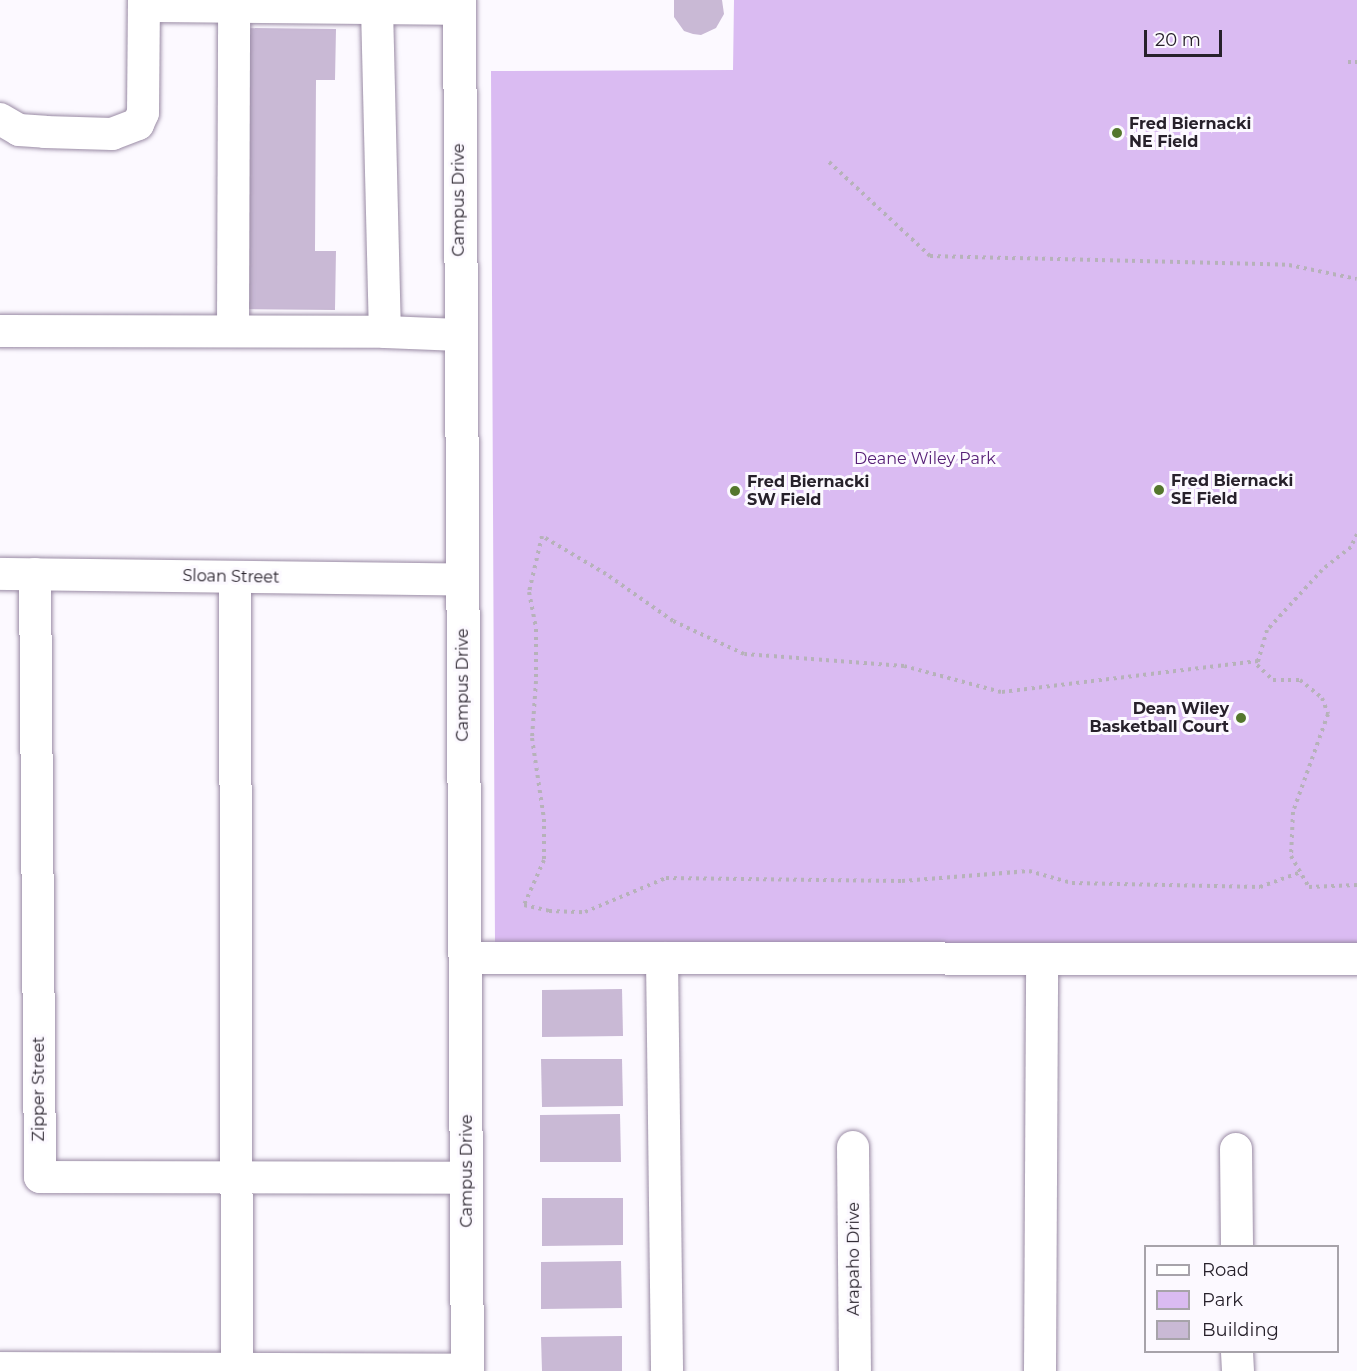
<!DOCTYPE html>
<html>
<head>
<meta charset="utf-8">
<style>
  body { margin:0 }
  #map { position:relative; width:1357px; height:1371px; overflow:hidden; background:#fcf9ff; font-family:Montserrat,sans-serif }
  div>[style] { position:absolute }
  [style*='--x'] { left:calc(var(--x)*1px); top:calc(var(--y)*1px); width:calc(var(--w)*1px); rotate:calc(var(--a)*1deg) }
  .green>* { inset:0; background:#dabbf2 }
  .building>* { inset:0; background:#c9b9d5 }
  .path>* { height:4px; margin-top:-2px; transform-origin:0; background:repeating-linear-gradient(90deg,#b6b2b9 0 3px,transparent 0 7.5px) }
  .roads { filter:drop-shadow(0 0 2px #9a8ba5) drop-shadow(0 0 2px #9a8ba5) }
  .minor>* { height:32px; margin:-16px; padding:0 16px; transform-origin:16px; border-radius:16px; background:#fff }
  .major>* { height:33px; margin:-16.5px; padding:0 16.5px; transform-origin:16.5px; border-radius:16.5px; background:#fff }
  .dots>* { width:16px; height:16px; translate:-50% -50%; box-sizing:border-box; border:3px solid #fcf9ff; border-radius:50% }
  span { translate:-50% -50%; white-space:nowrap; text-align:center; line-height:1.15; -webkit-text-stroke:6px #fcf9ff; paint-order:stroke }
  .poi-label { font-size:16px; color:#27212b; font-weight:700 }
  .left { translate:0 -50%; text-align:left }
  .right { translate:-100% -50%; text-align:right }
  .street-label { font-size:16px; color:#27212b }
  .park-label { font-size:16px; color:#572077 }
  .legend { position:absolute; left:1144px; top:1245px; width:195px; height:108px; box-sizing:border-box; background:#fcf9ff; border:2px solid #a7a3aa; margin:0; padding:8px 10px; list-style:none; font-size:18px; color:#27212b }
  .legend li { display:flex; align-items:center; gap:12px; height:30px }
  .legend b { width:30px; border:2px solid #a7a3aa }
  .scale { position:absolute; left:1144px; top:30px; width:78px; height:27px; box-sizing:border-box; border:3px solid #27212b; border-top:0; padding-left:8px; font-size:18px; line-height:21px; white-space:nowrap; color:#27212b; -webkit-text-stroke:4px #fcf9ff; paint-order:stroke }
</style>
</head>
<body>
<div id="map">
  <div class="green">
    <i style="clip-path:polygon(734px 0,1357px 0,1357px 953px,495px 946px,491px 71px,733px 70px)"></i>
  </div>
  <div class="building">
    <i style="clip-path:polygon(674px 0,722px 0,724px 14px,716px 28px,701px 35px,693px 34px,684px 31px,674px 17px)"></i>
    <i style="clip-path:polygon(244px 28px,336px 29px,335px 80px,316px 80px,315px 251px,336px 251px,335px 310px,242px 309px)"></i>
    <i style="clip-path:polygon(622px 989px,623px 1036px,542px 1037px,542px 990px)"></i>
    <i style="clip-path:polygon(541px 1059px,622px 1059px,623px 1106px,542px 1107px)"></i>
    <i style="clip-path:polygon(620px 1114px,621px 1162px,540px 1162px,540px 1115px)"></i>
    <i style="clip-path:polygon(542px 1198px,623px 1198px,623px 1245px,542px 1246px)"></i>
    <i style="clip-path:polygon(621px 1261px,622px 1308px,541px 1309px,541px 1262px)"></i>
    <i style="clip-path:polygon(622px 1336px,622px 1371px,542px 1371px,541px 1337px)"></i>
  </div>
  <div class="path">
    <i style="--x:1348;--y:62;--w:9;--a:0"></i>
    <i style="--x:829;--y:162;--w:138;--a:42.9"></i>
    <i style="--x:930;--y:256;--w:359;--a:1.4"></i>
    <i style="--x:1289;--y:265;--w:69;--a:11.6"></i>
    <i style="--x:1357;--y:534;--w:14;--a:115"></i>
    <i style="--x:1351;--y:547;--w:37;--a:142"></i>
    <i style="--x:1322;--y:570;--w:81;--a:132.5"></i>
    <i style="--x:1267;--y:630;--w:36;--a:106"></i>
    <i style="--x:1257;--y:665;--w:22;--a:43"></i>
    <i style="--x:1273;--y:680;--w:27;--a:0"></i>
    <i style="--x:1300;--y:680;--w:28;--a:39"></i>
    <i style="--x:1322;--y:698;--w:17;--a:69"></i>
    <i style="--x:1328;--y:714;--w:104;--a:109.7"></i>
    <i style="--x:1293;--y:812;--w:44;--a:92.6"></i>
    <i style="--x:1291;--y:856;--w:36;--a:60"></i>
    <i style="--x:1309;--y:887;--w:48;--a:-2.4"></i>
    <i style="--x:1258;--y:661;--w:259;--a:173.1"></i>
    <i style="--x:1001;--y:692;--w:100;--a:-165"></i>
    <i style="--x:904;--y:666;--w:160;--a:-175.7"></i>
    <i style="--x:744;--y:654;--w:78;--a:-155.1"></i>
    <i style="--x:673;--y:621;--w:82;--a:-145"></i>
    <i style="--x:606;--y:574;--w:74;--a:-149.3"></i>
    <i style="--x:542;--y:536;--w:57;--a:103.1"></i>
    <i style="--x:529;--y:592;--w:38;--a:79"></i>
    <i style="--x:536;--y:629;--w:52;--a:90"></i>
    <i style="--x:536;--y:681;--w:57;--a:94"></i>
    <i style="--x:532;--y:738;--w:82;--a:81.6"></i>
    <i style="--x:544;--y:819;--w:41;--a:90"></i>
    <i style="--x:544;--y:860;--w:49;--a:114"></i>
    <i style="--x:524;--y:905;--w:26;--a:13"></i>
    <i style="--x:549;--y:911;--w:36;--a:2"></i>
    <i style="--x:585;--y:912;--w:88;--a:-22.8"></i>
    <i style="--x:666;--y:878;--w:236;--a:0.7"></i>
    <i style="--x:902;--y:881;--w:127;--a:-4.5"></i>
    <i style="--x:1029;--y:871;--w:45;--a:15.6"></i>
    <i style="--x:1072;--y:883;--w:188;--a:1.2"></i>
    <i style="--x:1260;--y:887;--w:44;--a:-20.1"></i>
  </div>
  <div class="roads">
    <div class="minor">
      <i style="--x:144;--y:6;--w:315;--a:0.5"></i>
      <i style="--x:377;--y:8;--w:324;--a:88.6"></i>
      <i style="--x:0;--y:119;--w:22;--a:30"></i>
      <i style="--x:19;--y:130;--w:26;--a:4"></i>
      <i style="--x:45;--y:132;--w:67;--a:1.7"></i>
      <i style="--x:112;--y:134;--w:28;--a:-21"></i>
      <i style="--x:138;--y:124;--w:12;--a:-66"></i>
      <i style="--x:143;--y:113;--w:113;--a:-89.5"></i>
      <i style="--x:0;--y:331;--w:385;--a:0.1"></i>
      <i style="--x:385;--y:332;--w:75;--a:2.3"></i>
      <i style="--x:233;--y:331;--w:324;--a:-89.8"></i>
      <i style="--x:0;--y:574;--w:463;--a:0.7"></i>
      <i style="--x:35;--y:574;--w:603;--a:89.52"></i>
      <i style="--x:40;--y:1177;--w:427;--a:0.1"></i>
      <i style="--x:235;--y:577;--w:792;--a:89.86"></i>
      <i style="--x:465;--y:958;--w:892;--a:0.06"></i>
      <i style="--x:662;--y:958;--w:413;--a:89.3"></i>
      <i style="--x:853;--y:1147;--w:224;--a:89.5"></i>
      <i style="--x:1236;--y:1149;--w:97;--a:89.4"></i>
      <i style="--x:1237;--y:1352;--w:19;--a:87"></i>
      <i style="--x:0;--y:1368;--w:467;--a:0.2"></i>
      <i style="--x:1040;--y:1371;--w:412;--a:-89.7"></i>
    </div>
    <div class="major">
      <i style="--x:459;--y:0;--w:1371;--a:89.67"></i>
    </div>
  </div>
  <div class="dots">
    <i style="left:1117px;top:133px;background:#54762d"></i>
    <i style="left:1159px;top:490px;background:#54762d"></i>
    <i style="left:735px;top:491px;background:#54762d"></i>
    <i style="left:1241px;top:718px;background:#54762d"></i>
  </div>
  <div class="poi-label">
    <span class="left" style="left:1129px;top:133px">Fred Biernacki<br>NE Field</span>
    <span class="left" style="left:1171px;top:490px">Fred Biernacki<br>SE Field</span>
    <span class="left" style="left:747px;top:491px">Fred Biernacki<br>SW Field</span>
    <span class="right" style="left:1229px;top:718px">Dean Wiley<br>Basketball Court</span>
  </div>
  <div class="street-label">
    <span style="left:459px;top:200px;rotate:-90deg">Campus Drive</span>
    <span style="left:231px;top:577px;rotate:1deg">Sloan Street</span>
    <span style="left:463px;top:685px;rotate:-90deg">Campus Drive</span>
    <span style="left:39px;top:1089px;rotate:-90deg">Zipper Street</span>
    <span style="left:467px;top:1171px;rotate:-90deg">Campus Drive</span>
    <span style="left:854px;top:1259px;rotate:-90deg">Arapaho Drive</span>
  </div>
  <div class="park-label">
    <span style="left:925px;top:459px">Deane Wiley Park</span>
  </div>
  <ul class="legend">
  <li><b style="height:8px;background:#fff"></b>Road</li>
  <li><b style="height:16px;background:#dabbf2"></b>Park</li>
  <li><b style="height:16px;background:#c9b9d5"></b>Building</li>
  </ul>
  <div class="scale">20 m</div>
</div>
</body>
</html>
